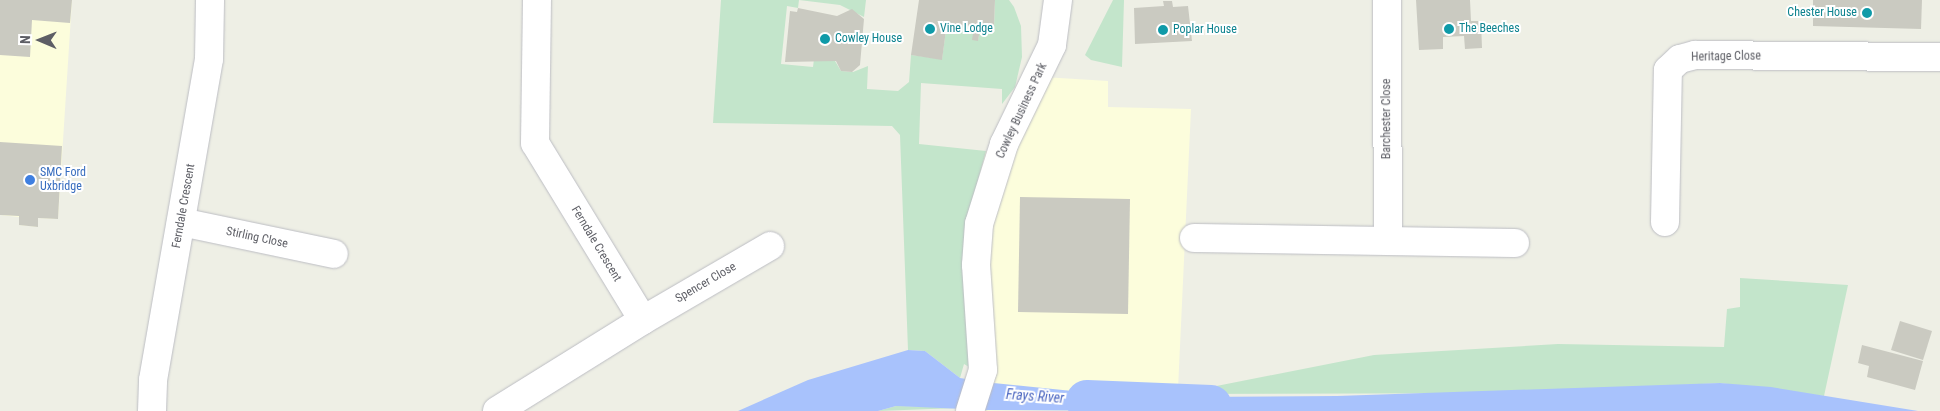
<!DOCTYPE html>
<html>
<head>
<meta charset="utf-8">
<style>
  body { margin:0 }
  #map { position:relative; width:1940px; height:411px; overflow:hidden; background:#eeefe5; font-family:"Roboto Condensed",sans-serif }
  div>[style] { position:absolute }
  [style*='--x'] { left:calc(var(--x)*1px); top:calc(var(--y)*1px); width:calc(var(--w)*1px); rotate:calc(var(--a)*1deg) }
  .commercial>* { inset:0; background:#fcfddc }
  .green>* { inset:0; background:#c3e5cb }
  .water>* { inset:0; background:#a8c2fc }
  .river>* { height:42px; margin:-21px; padding:0 21px; transform-origin:21px; border-radius:21px; background:#a8c2fc }
  .building>* { inset:0; background:#cacac1 }
  .roads { filter:drop-shadow(0 0 1px #bcbdc3) drop-shadow(0 0 1px #bcbdc3) }
  .street>* { height:28px; margin:-14px; padding:0 14px; transform-origin:14px; border-radius:14px; background:#fff }
  .dots>* { width:14px; height:14px; translate:-50% -50%; box-sizing:border-box; border:2px solid #fff; border-radius:50% }
  span { translate:-50% -50%; white-space:nowrap; text-align:center; line-height:1.15; -webkit-text-stroke:4px #fff; paint-order:stroke }
  .culture-label { font-size:12px; color:#0d838f }
  .right { translate:-100% -50%; text-align:right }
  .left { translate:0 -50%; text-align:left }
  .street-label { font-size:12px; color:#5d5e65 }
  .shop-label { font-size:12px; color:#366cbe }
  .water-label { font-size:14px; color:#4a65c0; font-style:italic }
  .north { position:absolute; left:15px; top:15px; width:50px; height:50px; -webkit-text-stroke:4px #fff; paint-order:stroke; rotate:271deg; font-size:14px; font-weight:700; line-height:20px; text-align:center; color:#5d5e65 }
  .north::after { content:''; display:block; margin:auto; width:18px; height:22px; background:#5d5e65; clip-path:polygon(50% 0,100% 100%,50% 72%,0 100%) }
</style>
</head>
<body>
<div id="map">
  <div class="commercial">
    <i style="clip-path:polygon(0 0,72px 0,58px 219px,38px 218px,38px 227px,19px 225px,19px 217px,0 215px)"></i>
    <i style="clip-path:polygon(1043px 77px,1108px 81px,1108px 107px,1191px 109px,1177px 411px,956px 411px,969px 367px,962px 268px,965px 229px,986px 151px,1002px 158px)"></i>
  </div>
  <div class="green">
    <i style="clip-path:polygon(721px 0,866px 0,864px 17px,840px 5px,799px 0,798px 8px,787px 6px,781px 64px,813px 67px,814px 59px,835px 61px,841px 71px,853px 72px,868px 66px,867px 89px,898px 91px,909px 82px,911px 55px,942px 59px,947px 23px,974px 27px,973px 40px,978px 40px,980px 29px,994px 27px,995px 0,1009px 0,1014px 7px,1021px 26px,1022px 57px,1015px 87px,1002px 104px,1002px 89px,921px 83px,919px 144px,986px 151px,964px 231px,969px 367px,964px 364px,960px 378px,925px 351px,908px 350px,900px 135px,892px 126px,713px 123px)"></i>
    <i style="clip-path:polygon(1113px 0,1124px 0,1122px 67px,1091px 60px,1085px 55px)"></i>
    <i style="clip-path:polygon(1740px 278px,1848px 285px,1824px 396px,1720px 383px,1536px 393px,1176px 394px,1374px 355px,1558px 344px,1724px 347px,1727px 309px,1740px 307px)"></i>
    <i style="clip-path:polygon(896px 406px,950px 407px,957px 408px,878px 411px)"></i>
  </div>
  <div class="water">
    <i style="clip-path:polygon(908px 350px,925px 351px,960px 378px,972px 380px,963px 409px,896px 406px,878px 411px,738px 411px,808px 380px)"></i>
    <i style="clip-path:polygon(984px 382px,1092px 393px,1146px 390px,1146px 411px,977px 410px)"></i>
    <i style="clip-path:polygon(1720px 383px,1771px 387px,1918px 411px,1153px 411px,1153px 391px,1193px 397px,1337px 396px)"></i>
  </div>
  <div class="river">
    <i style="--x:1087;--y:401;--w:124;--a:2.3"></i>
  </div>
  <div class="building">
    <i style="clip-path:polygon(0 0,72px 0,70px 23px,32px 20px,30px 57px,0 55px)"></i>
    <i style="clip-path:polygon(919px 0,995px 0,994px 27px,980px 29px,978px 41px,972px 40px,974px 27px,947px 23px,942px 60px,911px 55px)"></i>
    <i style="clip-path:polygon(1416px 0,1470px 0,1471px 21px,1481px 21px,1482px 48px,1465px 49px,1464px 36px,1443px 37px,1443px 49px,1419px 50px)"></i>
    <i style="clip-path:polygon(1813px 0,1922px 0,1921px 29px,1813px 26px)"></i>
    <i style="clip-path:polygon(1163px 1px,1172px 1px,1173px 7px,1188px 6px,1192px 41px,1135px 44px,1134px 8px,1164px 6px)"></i>
    <i style="clip-path:polygon(798px 8px,837px 16px,852px 9px,864px 19px,860px 65px,852px 72px,841px 71px,836px 61px,785px 62px,790px 11px,797px 12px)"></i>
    <i style="clip-path:polygon(0 142px,62px 146px,58px 219px,38px 218px,38px 227px,19px 225px,19px 216px,0 215px)"></i>
    <i style="clip-path:polygon(1020px 197px,1130px 199px,1128px 314px,1018px 312px)"></i>
    <i style="clip-path:polygon(1900px 321px,1932px 331px,1923px 360px,1891px 350px)"></i>
    <i style="clip-path:polygon(1862px 345px,1923px 361px,1915px 390px,1867px 377px,1869px 366px,1858px 363px)"></i>
  </div>
  <div class="roads">
    <div class="street">
      <i style="--x:1387;--y:0;--w:239;--a:89.8"></i>
      <i style="--x:181;--y:222;--w:156;--a:11.8"></i>
      <i style="--x:1665;--y:222;--w:152;--a:-88.9"></i>
      <i style="--x:1668;--y:70;--w:16;--a:-43"></i>
      <i style="--x:1680;--y:59;--w:16;--a:-15"></i>
      <i style="--x:1695;--y:55;--w:245;--a:0.5"></i>
      <i style="--x:1194;--y:238;--w:321;--a:0.9"></i>
      <i style="--x:643;--y:320;--w:147;--a:-30.2"></i>
      <i style="--x:152;--y:411;--w:31;--a:-88"></i>
      <i style="--x:153;--y:380;--w:326;--a:-80.1"></i>
      <i style="--x:209;--y:59;--w:59;--a:-89"></i>
      <i style="--x:497;--y:411;--w:172;--a:-31.9"></i>
      <i style="--x:643;--y:320;--w:207;--a:-121.4"></i>
      <i style="--x:535;--y:143;--w:143;--a:-89.2"></i>
      <i style="--x:970;--y:411;--w:43;--a:-72.4"></i>
      <i style="--x:983;--y:370;--w:105;--a:-93.8"></i>
      <i style="--x:976;--y:265;--w:41;--a:-85.8"></i>
      <i style="--x:979;--y:224;--w:84;--a:-72.6"></i>
      <i style="--x:1004;--y:144;--w:110;--a:-64.1"></i>
      <i style="--x:1052;--y:45;--w:45;--a:-82.4"></i>
    </div>
  </div>
  <div class="dots">
    <i style="left:1867px;top:13px;background:#0f9aa8"></i>
    <i style="left:930px;top:29px;background:#0f9aa8"></i>
    <i style="left:1449px;top:29px;background:#0f9aa8"></i>
    <i style="left:1163px;top:30px;background:#0f9aa8"></i>
    <i style="left:825px;top:39px;background:#0f9aa8"></i>
    <i style="left:30px;top:180px;background:#3f7fe0"></i>
  </div>
  <div class="culture-label">
    <span class="right" style="left:1857px;top:13px">Chester House</span>
    <span class="left" style="left:940px;top:29px">Vine Lodge</span>
    <span class="left" style="left:1459px;top:29px">The Beeches</span>
    <span class="left" style="left:1173px;top:30px">Poplar House</span>
    <span class="left" style="left:835px;top:39px">Cowley House</span>
  </div>
  <div class="street-label">
    <span style="left:1726px;top:57px;rotate:-1deg">Heritage Close</span>
    <span style="left:1022px;top:111px;rotate:-65deg">Cowley Business Park</span>
    <span style="left:1387px;top:119px;rotate:-90deg">Barchester Close</span>
    <span style="left:184px;top:206px;rotate:-80deg">Ferndale Crescent</span>
    <span style="left:257px;top:238px;rotate:12deg">Stirling Close</span>
    <span style="left:596px;top:244px;rotate:59deg">Ferndale Crescent</span>
    <span style="left:706px;top:283px;rotate:-30deg">Spencer Close</span>
  </div>
  <div class="shop-label">
    <span class="left" style="left:40px;top:180px">SMC Ford<br>Uxbridge</span>
  </div>
  <div class="water-label">
    <span style="left:1035px;top:396px;rotate:4deg">Frays River</span>
  </div>
  <div class="north">N</div>
</div>
</body>
</html>
